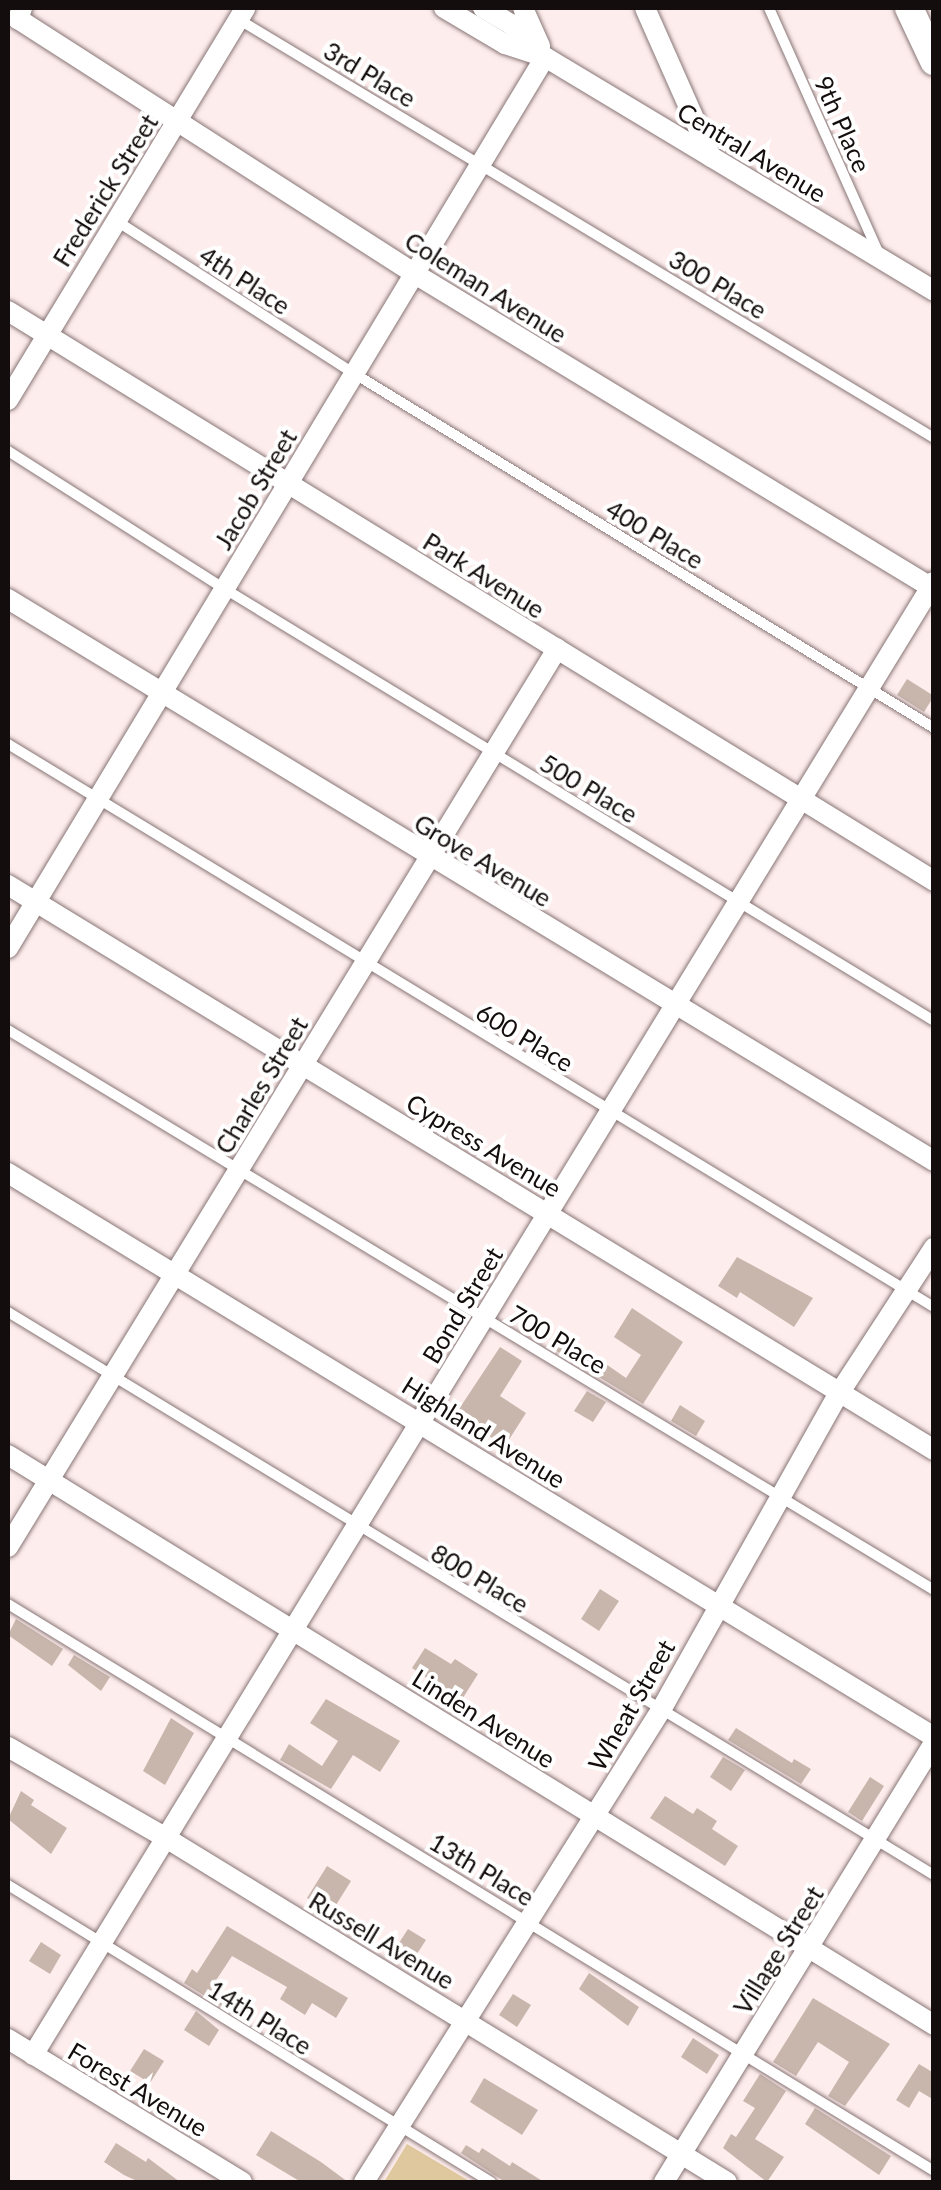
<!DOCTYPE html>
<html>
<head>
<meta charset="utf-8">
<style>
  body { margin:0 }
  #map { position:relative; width:941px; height:2190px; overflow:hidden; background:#feeded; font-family:Lato,sans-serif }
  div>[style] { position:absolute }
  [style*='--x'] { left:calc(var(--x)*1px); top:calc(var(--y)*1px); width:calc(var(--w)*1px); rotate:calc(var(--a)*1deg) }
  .green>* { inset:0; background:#dfc89e }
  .building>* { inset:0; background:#c8b6ad }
  .roads { filter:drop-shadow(0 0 2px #887575) drop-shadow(0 0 2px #887575) }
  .lane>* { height:10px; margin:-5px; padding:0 5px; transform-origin:5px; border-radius:5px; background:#fff }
  .street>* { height:20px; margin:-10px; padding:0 10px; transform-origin:10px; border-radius:10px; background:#fff }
  .secondary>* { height:28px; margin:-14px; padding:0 14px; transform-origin:14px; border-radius:14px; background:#fff }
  span { translate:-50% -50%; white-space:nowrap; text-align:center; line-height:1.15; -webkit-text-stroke:8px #fff; paint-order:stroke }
  .street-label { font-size:25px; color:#140d0d }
  .frame { position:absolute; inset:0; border:10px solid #140d0d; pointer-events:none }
</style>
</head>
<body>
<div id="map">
  <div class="green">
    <i style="clip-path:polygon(407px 2144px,471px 2182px,384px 2182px)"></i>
  </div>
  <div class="building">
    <i style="clip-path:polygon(907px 679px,934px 696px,924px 712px,897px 695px)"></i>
    <i style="clip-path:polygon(737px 1257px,813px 1298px,794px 1327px,740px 1292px,737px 1298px,718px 1286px)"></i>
    <i style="clip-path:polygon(632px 1308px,683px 1342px,643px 1404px,555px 1350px,561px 1340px,578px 1351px,580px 1346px,626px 1378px,641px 1355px,614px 1337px)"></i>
    <i style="clip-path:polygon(500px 1347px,522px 1361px,500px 1396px,526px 1413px,505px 1446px,455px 1415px)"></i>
    <i style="clip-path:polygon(587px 1391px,606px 1402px,593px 1422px,574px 1411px)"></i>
    <i style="clip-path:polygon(680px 1405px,705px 1421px,696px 1436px,671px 1421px)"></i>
    <i style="clip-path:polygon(600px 1589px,619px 1601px,599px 1631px,581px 1619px)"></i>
    <i style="clip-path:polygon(16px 1619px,63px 1649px,52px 1666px,8px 1635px)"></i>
    <i style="clip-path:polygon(425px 1648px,451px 1664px,455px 1659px,478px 1674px,461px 1701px,412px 1668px)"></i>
    <i style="clip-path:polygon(74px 1655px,110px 1677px,101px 1691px,68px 1665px)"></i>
    <i style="clip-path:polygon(326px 1699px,400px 1741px,380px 1772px,353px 1755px,331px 1789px,280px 1760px,289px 1744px,322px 1766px,338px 1741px,310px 1723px)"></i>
    <i style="clip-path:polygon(171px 1718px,194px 1733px,165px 1785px,143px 1771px)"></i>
    <i style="clip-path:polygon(736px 1728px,792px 1763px,794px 1759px,811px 1769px,801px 1784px,728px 1740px)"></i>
    <i style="clip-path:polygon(723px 1757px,745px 1770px,731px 1791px,710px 1777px)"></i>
    <i style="clip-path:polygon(870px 1777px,884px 1786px,862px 1821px,848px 1812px)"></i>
    <i style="clip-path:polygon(21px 1791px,34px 1800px,31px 1805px,67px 1828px,51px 1854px,8px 1819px)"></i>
    <i style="clip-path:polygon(665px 1796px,693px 1814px,697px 1808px,717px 1821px,712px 1829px,738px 1846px,725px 1866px,650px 1818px)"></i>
    <i style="clip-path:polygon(327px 1866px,351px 1881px,331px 1913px,307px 1898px)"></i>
    <i style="clip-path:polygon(227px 1926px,348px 1998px,336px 2018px,312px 2003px,305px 2015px,280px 1999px,287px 1987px,232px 1956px,213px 1985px,228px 1995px,221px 2006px,184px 1983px,192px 1969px,197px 1973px)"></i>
    <i style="clip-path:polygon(408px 1929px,426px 1940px,411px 1963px,393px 1952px)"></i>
    <i style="clip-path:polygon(41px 1942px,61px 1955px,50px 1974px,29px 1961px)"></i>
    <i style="clip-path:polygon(589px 1973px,639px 2007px,628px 2026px,579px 1989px)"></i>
    <i style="clip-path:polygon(513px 1994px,531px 2005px,517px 2027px,499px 2015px)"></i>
    <i style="clip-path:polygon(813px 1998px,890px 2044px,845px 2106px,828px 2096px,849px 2062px,818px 2042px,796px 2076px,773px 2062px)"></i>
    <i style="clip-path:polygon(196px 2011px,219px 2030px,209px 2046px,184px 2030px)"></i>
    <i style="clip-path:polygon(693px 2038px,719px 2055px,707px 2074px,681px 2057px)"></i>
    <i style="clip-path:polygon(144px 2049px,164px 2061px,150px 2083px,130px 2071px)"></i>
    <i style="clip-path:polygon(919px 2064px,934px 2073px,934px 2100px,919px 2091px,909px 2108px,896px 2100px)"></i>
    <i style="clip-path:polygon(760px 2074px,786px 2091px,755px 2139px,784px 2157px,767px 2182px,723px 2148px,731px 2134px,736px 2137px,755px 2108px,743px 2101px)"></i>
    <i style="clip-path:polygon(484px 2078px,538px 2110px,522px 2135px,470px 2102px)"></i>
    <i style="clip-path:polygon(815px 2108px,891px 2156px,879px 2175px,805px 2124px)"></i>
    <i style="clip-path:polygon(271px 2131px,321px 2162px,348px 2182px,301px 2182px,256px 2155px)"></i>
    <i style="clip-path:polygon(116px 2143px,146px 2162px,148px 2158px,180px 2182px,139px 2182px,124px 2175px,104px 2162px)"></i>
    <i style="clip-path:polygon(466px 2145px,479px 2153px,482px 2148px,510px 2166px,512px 2162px,544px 2182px,505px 2182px,461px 2153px)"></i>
  </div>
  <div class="roads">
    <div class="lane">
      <i style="--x:769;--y:8;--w:267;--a:65.9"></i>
      <i style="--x:238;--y:19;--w:812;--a:31.05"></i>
      <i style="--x:115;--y:220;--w:285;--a:32.7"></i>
      <i style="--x:355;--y:374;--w:679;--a:31.44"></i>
      <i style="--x:8;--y:451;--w:257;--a:32.5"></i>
      <i style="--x:225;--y:589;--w:830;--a:31.35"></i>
      <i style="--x:8;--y:744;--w:1084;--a:31.3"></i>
      <i style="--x:8;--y:1030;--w:1082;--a:31.16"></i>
      <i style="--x:8;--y:1312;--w:1084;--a:31.3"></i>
      <i style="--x:8;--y:1604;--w:1086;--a:31.48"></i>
      <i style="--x:8;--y:1885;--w:567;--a:31.59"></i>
    </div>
    <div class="street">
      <i style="--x:22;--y:8;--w:12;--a:110"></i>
      <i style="--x:18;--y:19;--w:472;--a:32.7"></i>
      <i style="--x:415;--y:274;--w:607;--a:31.26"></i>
      <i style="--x:444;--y:8;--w:71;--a:30.5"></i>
      <i style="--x:505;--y:44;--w:42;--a:18"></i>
      <i style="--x:545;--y:57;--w:454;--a:31"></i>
      <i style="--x:483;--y:8;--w:32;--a:30"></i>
      <i style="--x:511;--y:24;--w:40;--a:44"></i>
      <i style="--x:523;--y:8;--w:42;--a:65.9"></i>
      <i style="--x:645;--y:8;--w:163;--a:66.1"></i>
      <i style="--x:8;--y:311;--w:1087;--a:31.61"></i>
      <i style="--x:8;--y:400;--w:458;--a:-58.8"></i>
      <i style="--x:8;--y:599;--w:1083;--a:31.25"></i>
      <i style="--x:8;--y:885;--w:1085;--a:31.39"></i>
      <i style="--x:8;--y:948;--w:1040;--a:-58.92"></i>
      <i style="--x:8;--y:1173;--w:1084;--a:31.34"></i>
      <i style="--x:8;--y:1455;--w:1087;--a:31.61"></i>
      <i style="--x:8;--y:1547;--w:1053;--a:-58.56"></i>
      <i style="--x:8;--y:1747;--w:182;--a:29.9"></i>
      <i style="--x:166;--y:1838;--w:658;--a:31.52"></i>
      <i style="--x:8;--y:2039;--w:274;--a:31.4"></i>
      <i style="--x:33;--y:2055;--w:1727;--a:-58.55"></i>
      <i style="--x:364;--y:2182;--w:558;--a:-57.82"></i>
      <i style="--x:661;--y:1710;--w:361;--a:-60.7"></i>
      <i style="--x:838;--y:1395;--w:176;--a:-56.9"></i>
      <i style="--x:664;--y:2182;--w:515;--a:-58.41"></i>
    </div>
    <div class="secondary">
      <i style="--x:909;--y:8;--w:59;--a:64.7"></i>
    </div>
  </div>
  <div class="street-label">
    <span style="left:370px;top:74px;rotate:31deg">3rd Place</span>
    <span style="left:843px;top:124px;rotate:66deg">9th Place</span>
    <span style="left:752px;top:152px;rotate:31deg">Central Avenue</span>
    <span style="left:105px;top:190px;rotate:-58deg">Frederick Street</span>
    <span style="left:245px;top:280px;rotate:33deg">4th Place</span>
    <span style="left:718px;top:284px;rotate:31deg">300 Place</span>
    <span style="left:486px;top:287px;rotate:32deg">Coleman Avenue</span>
    <span style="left:255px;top:489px;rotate:-59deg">Jacob Street</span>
    <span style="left:655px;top:534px;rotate:31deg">400 Place</span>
    <span style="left:484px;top:575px;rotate:32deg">Park Avenue</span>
    <span style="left:589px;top:788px;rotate:31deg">500 Place</span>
    <span style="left:483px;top:860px;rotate:31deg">Grove Avenue</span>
    <span style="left:525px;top:1037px;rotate:31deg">600 Place</span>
    <span style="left:261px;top:1085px;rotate:-59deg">Charles Street</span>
    <span style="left:484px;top:1145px;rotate:31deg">Cypress Avenue</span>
    <span style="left:462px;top:1305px;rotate:-59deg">Bond Street</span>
    <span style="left:558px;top:1339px;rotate:31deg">700 Place</span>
    <span style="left:484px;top:1432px;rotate:32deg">Highland Avenue</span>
    <span style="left:480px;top:1578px;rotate:31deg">800 Place</span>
    <span style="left:631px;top:1705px;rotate:-60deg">Wheat Street</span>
    <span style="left:484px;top:1718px;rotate:32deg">Linden Avenue</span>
    <span style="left:482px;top:1869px;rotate:31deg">13th Place</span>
    <span style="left:382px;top:1940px;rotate:31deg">Russell Avenue</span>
    <span style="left:778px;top:1950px;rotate:-58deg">Village Street</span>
    <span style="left:260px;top:2017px;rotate:32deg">14th Place</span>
    <span style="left:138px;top:2089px;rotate:31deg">Forest Avenue</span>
  </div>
  <div class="frame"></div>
</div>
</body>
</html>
